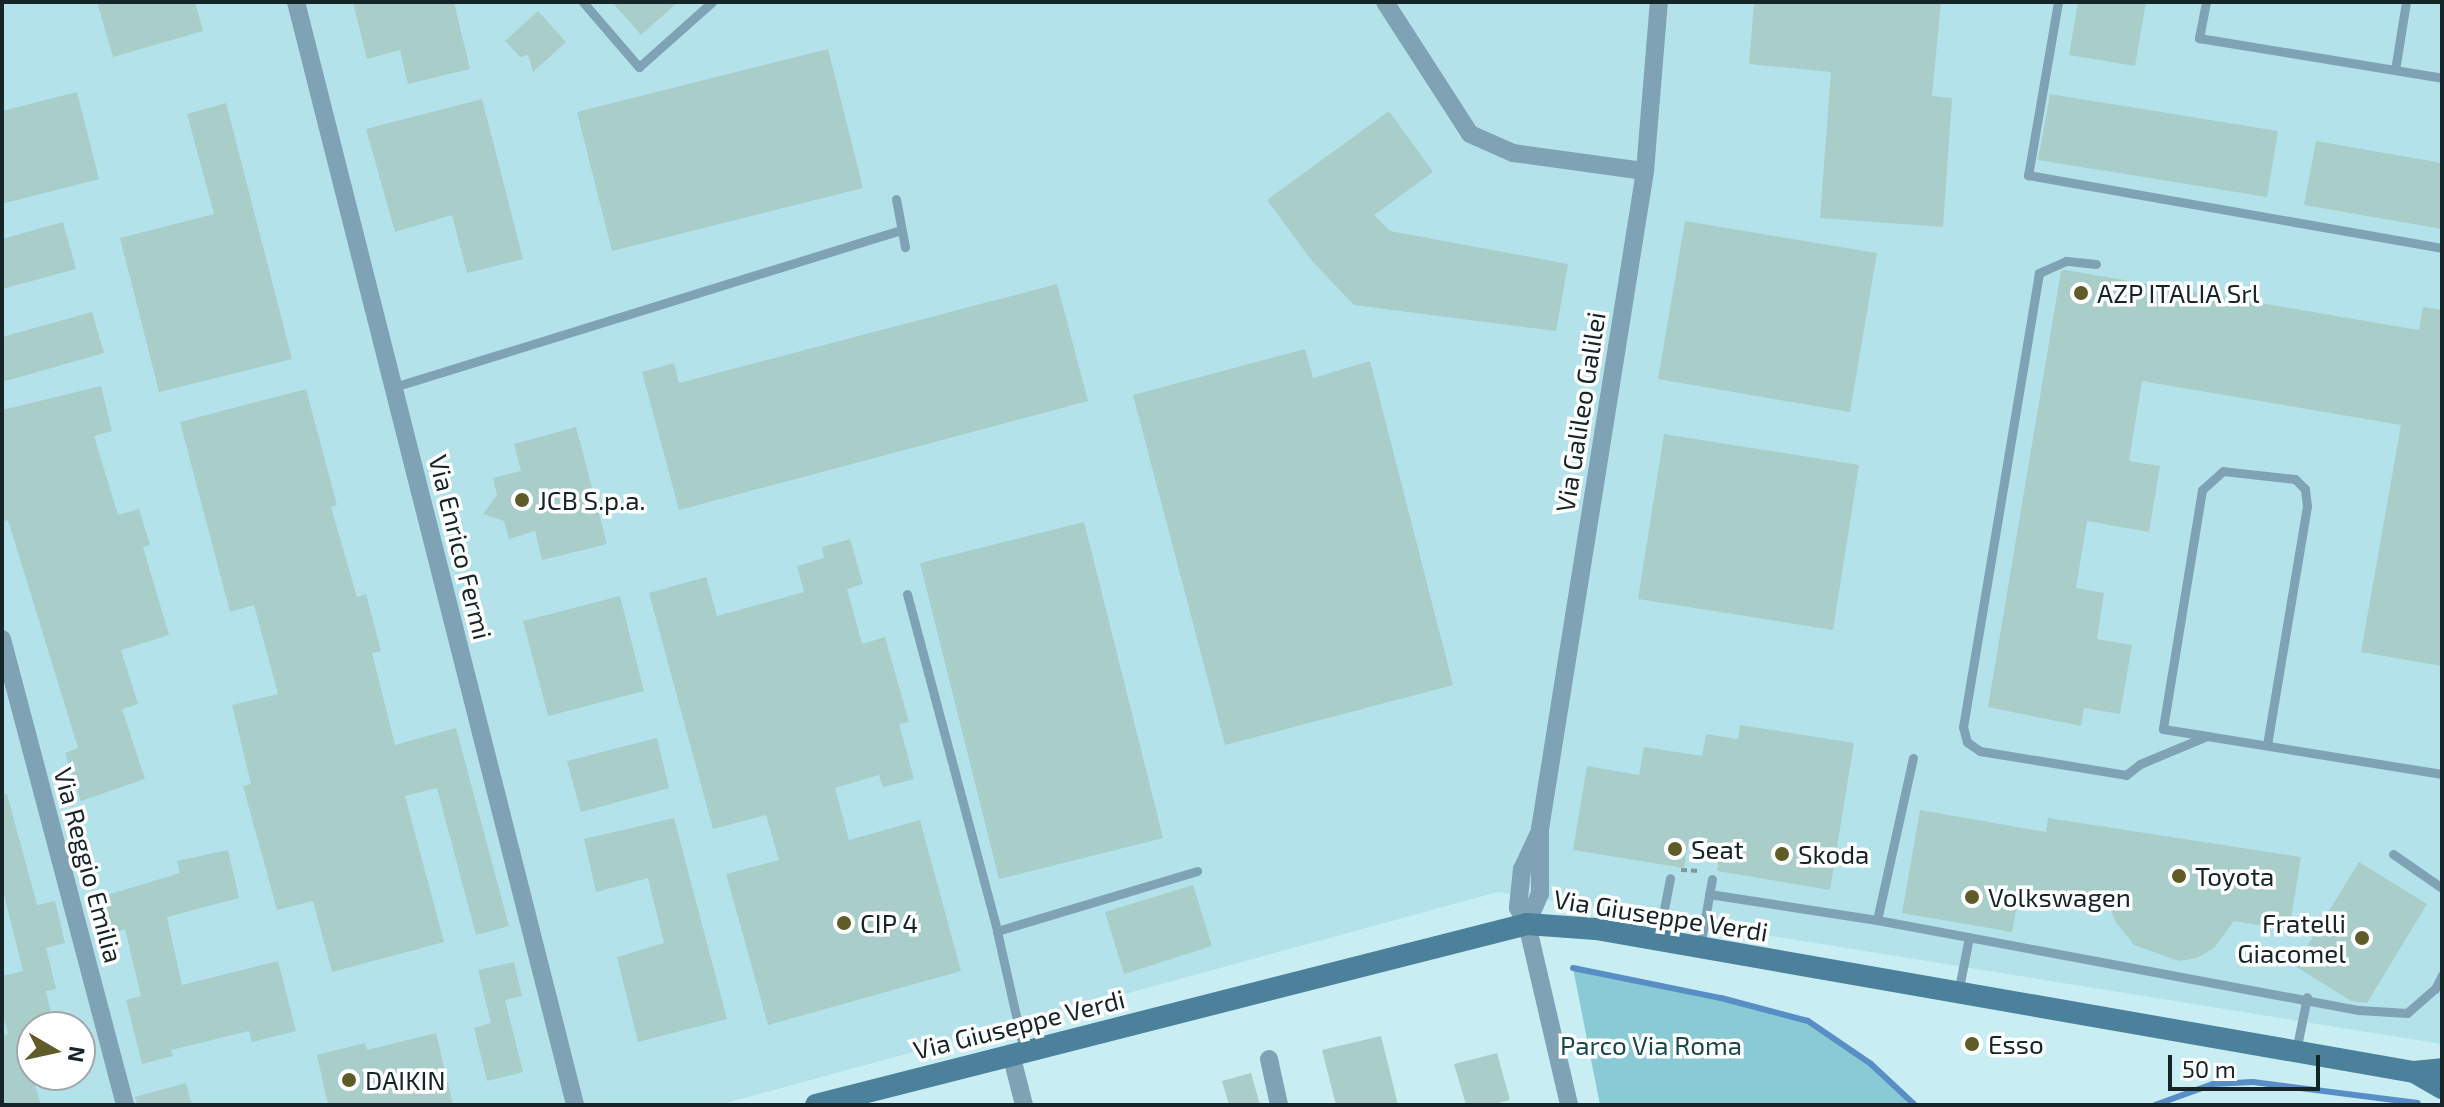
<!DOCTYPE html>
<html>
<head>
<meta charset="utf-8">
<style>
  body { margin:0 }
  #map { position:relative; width:2444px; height:1107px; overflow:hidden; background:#c8eef4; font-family:"Exo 2",sans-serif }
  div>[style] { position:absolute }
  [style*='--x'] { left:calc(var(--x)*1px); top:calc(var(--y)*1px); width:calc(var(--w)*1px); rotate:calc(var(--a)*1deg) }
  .built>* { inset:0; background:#b3e2ea }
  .green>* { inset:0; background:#8acad5 }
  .stream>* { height:6px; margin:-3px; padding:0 3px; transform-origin:3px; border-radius:3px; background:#588ec5 }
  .building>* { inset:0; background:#a9ceca }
  .path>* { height:4px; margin-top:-2px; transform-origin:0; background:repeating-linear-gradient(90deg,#7c989d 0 6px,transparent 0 10px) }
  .service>* { height:9px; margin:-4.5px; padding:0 4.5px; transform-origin:4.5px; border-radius:4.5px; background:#7fa2b4 }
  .minor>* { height:18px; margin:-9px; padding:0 9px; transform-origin:9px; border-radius:9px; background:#7fa2b4 }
  .secondary>* { height:22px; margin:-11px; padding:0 11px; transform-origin:11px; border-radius:11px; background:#4b819a }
  .dots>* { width:22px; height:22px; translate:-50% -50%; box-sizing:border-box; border:4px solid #fff; border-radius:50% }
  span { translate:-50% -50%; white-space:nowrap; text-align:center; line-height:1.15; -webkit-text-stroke:7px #fff; paint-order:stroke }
  .poi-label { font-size:26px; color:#162527 }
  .left { translate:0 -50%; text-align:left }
  .right { translate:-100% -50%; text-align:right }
  .street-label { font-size:26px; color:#162527 }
  .park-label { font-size:26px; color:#184950 }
  .frame { position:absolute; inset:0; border:4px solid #162527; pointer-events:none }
  .north { position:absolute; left:16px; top:1011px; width:80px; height:80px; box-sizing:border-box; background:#fff; border:2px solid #a2a8a9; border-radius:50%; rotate:99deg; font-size:22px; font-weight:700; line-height:32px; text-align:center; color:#162527 }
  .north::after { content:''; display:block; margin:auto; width:28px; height:36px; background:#5f5c28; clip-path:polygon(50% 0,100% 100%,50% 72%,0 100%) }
  .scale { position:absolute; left:2168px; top:1055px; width:152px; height:36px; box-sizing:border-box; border:4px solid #162527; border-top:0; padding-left:10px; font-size:24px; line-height:28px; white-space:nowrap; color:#162527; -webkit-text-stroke:6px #fff; paint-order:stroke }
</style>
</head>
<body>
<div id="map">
  <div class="built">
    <i style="clip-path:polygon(evenodd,2px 2px,2442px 2px,2442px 1044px,1498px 892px,719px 1105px,2px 1105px,2px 2px,32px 1027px,80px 1027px,80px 1075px,32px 1075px,32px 1027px)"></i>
  </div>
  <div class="green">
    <i style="clip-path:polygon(1573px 968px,1721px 998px,1808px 1021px,1871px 1064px,1915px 1105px,1600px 1105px)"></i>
  </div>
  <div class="stream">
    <i style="--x:1573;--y:968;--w:151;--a:11.5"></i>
    <i style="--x:1721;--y:998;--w:90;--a:14.8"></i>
    <i style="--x:1808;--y:1021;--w:76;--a:34.3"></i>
    <i style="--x:1871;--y:1064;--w:60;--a:43"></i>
    <i style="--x:2155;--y:1105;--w:62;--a:-19.9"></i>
    <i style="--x:2213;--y:1084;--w:40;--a:-2.9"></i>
    <i style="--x:2253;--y:1082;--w:166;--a:7.3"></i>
  </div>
  <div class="building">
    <i style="clip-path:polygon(97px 2px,195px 2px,203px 31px,113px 57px)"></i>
    <i style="clip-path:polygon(353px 2px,454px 2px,470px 69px,408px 84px,400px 50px,367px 59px)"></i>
    <i style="clip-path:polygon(612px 2px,678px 2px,641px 35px)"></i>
    <i style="clip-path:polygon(1754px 2px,1941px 2px,1932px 96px,1952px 98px,1943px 227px,1820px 218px,1831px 72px,1749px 64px)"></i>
    <i style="clip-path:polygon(2078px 2px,2146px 2px,2135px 66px,2069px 55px)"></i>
    <i style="clip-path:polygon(538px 11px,566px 42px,533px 72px,528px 55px,520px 57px,505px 41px)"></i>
    <i style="clip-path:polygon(828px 49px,863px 188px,612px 251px,577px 112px)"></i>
    <i style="clip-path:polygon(77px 92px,99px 179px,2px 204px,2px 111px)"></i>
    <i style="clip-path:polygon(2050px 94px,2278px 131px,2267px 197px,2038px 160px)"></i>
    <i style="clip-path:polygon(482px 99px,523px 259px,467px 273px,452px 215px,395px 232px,366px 129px)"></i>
    <i style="clip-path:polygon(226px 103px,292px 359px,159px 392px,120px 238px,214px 214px,187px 114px)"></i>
    <i style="clip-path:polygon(1389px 111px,1433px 172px,1374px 215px,1390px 231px,1568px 264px,1556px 331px,1354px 305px,1312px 261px,1267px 200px)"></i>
    <i style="clip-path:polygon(2316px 141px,2442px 163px,2442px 229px,2304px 205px)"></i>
    <i style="clip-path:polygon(1685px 221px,1877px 253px,1850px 412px,1658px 379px)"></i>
    <i style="clip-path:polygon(63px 222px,76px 269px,2px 289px,2px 239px)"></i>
    <i style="clip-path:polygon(2065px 270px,2419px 330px,2423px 307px,2442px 310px,2442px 666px,2361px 652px,2401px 425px,2142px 381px,2129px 461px,2160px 466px,2149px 532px,2087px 521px,2076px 588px,2104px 593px,2097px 639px,2132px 645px,2120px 714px,2084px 708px,2081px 726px,1988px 707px,2061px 271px)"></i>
    <i style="clip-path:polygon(1057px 284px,1088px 401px,679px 510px,642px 372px,674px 363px,679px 383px)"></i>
    <i style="clip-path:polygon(92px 312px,104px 353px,2px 382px,2px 337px)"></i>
    <i style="clip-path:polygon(1305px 349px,1313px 378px,1370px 361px,1453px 685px,1225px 745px,1133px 395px)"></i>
    <i style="clip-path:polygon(101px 386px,112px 431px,94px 436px,118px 515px,139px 509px,150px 545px,143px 547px,169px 635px,121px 650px,138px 704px,122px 709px,145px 779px,81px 801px,65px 753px,78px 748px,8px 520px,2px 522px,2px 410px)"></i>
    <i style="clip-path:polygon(306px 389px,337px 505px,331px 507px,357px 597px,366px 594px,381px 651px,372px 653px,395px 745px,456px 728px,509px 926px,476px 935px,437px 788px,405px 796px,444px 942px,332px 972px,313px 901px,277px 910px,243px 786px,251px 784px,232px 705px,278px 694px,254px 605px,230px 612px,180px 422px)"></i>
    <i style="clip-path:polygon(576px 427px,607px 544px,542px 560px,535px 531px,509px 539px,504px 521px,483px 514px,497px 495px,493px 478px,521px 471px,514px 444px)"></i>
    <i style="clip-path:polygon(1664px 434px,1859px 465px,1833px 630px,1638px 599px)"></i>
    <i style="clip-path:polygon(1084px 522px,1163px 838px,999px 879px,920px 563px)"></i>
    <i style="clip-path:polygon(850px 539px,863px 584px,847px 589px,862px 644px,885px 637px,909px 722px,899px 724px,914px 779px,883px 787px,879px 775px,835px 788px,849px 840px,920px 820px,961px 971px,768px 1025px,726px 874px,779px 860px,766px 815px,713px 829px,649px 593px,706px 577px,717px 616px,804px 592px,797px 566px,824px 558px,822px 547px)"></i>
    <i style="clip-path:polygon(620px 596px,644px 691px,548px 716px,523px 621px)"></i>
    <i style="clip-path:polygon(1740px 725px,1854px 743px,1830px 890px,1717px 871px,1721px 844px,1689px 839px,1684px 868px,1573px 850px,1587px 766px,1639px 775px,1644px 747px,1702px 756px,1706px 734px,1738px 739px)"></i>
    <i style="clip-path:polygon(657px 738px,669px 788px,581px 812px,567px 761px)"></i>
    <i style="clip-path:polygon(2px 794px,7px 794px,37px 905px,55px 901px,65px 943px,46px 948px,56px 989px,46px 991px,54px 1027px,32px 1027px,32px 1075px,41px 1105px,2px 1105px,2px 1036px,8px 1034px,2px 1011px,2px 976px,23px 971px,2px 887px)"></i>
    <i style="clip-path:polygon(1920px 810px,2046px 832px,2048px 818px,2301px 857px,2289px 930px,2234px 921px,2214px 948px,2197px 958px,2179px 961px,2134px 945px,2115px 921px,2108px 902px,2020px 888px,2012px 932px,1902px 913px)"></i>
    <i style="clip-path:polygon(674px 818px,727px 1019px,638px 1042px,617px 957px,664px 943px,648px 878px,596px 892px,584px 839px)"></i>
    <i style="clip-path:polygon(228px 850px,239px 898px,167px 917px,182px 985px,278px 961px,296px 1031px,252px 1042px,249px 1031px,171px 1050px,173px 1056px,142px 1064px,126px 1000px,141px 996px,125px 929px,107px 936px,94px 899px,180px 873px,177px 861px)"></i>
    <i style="clip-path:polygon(2359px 862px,2427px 904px,2367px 1003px,2351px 1001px,2295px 966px)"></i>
    <i style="clip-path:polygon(1193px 885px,1212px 946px,1124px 974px,1105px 912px)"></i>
    <i style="clip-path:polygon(514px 962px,522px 996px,505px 1000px,523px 1072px,487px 1081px,474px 1028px,491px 1023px,478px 970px)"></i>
    <i style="clip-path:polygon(436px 1033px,453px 1105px,328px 1105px,317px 1055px,365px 1043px,367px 1050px)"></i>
    <i style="clip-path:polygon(1381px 1036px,1398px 1105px,1336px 1105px,1322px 1050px)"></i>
    <i style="clip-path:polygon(1497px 1053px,1510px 1100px,1491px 1105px,1466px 1105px,1454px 1064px)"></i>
    <i style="clip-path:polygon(1251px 1073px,1260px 1105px,1229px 1105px,1222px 1081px)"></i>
    <i style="clip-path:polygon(186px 1083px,192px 1105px,137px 1105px,135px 1097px)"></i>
  </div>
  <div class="path">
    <i style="--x:1681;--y:870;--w:19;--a:3"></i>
  </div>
  <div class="service">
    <i style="--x:583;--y:2;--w:86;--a:49.3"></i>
    <i style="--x:639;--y:67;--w:98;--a:-41.7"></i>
    <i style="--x:2058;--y:2;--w:176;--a:99.8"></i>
    <i style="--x:2028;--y:175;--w:420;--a:10"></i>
    <i style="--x:2206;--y:2;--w:37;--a:101"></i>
    <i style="--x:2199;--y:38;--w:246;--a:9.3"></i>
    <i style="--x:2395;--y:70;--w:69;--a:-80.8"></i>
    <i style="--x:896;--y:199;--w:49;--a:79.4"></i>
    <i style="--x:2096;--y:264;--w:30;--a:-174"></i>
    <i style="--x:2066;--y:261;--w:30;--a:156"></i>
    <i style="--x:2039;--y:273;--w:460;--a:99.5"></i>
    <i style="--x:1963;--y:727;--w:16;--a:75"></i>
    <i style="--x:1967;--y:742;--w:16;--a:35"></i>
    <i style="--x:1980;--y:751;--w:148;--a:9.3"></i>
    <i style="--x:2126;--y:775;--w:18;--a:-38"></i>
    <i style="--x:2140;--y:764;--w:73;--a:-22.7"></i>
    <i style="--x:394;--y:387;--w:531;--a:-17.21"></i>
    <i style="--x:907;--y:594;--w:349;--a:75"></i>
    <i style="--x:2267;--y:745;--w:242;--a:-80.5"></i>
    <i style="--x:2307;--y:506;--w:17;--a:-97"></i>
    <i style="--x:2305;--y:489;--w:14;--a:-135"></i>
    <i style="--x:2295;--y:479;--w:72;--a:-173.7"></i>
    <i style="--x:2223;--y:471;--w:28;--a:138"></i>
    <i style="--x:2202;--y:490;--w:242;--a:99.3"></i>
    <i style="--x:2163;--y:729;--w:45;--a:9"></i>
    <i style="--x:2207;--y:736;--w:238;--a:9.2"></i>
    <i style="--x:2393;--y:854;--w:60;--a:34.8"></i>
    <i style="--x:1709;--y:894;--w:170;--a:8.8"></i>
    <i style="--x:1877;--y:920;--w:490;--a:10.6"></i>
    <i style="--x:2359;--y:1010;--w:48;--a:3.6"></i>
    <i style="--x:2407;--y:1013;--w:37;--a:-41"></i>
    <i style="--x:2435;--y:989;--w:16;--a:-63"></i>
    <i style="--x:1877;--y:920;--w:166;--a:-77.5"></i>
    <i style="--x:1658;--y:940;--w:63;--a:-79"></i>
    <i style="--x:1700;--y:947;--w:69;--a:-80"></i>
    <i style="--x:1958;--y:993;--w:57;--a:-78.9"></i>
    <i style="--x:1024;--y:1051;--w:123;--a:-102.7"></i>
    <i style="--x:997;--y:931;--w:209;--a:-16.7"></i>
    <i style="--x:2296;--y:1051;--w:55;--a:-78.5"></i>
  </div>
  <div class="minor">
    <i style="--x:296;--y:2;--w:1138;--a:75.8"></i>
    <i style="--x:1385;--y:2;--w:157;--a:57.2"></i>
    <i style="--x:1470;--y:134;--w:47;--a:23.8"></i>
    <i style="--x:1513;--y:153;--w:133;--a:7.8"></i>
    <i style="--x:2;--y:639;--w:482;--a:75.2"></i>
    <i style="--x:1538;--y:835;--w:38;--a:115"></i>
    <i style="--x:1522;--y:869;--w:39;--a:96"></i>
    <i style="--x:1518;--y:908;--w:18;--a:61"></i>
    <i style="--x:1527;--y:924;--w:186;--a:76.9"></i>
    <i style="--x:1527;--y:924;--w:33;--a:-67"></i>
    <i style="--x:1540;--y:894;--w:65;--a:-90"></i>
    <i style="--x:1540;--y:829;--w:666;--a:-80.93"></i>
    <i style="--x:1645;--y:171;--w:170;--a:-85.3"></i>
    <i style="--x:1011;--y:1054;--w:53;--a:75.7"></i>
    <i style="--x:1269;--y:1059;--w:47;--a:77.7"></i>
  </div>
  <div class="secondary">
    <i style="--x:2414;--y:1072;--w:32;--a:30"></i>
    <i style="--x:816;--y:1105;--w:734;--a:-14.28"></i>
    <i style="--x:1527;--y:924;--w:69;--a:4.1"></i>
    <i style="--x:1596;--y:929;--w:830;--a:9.92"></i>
    <i style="--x:2414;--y:1072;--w:28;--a:-6"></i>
  </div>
  <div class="dots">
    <i style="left:2081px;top:293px;background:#5f5c28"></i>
    <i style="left:522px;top:500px;background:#5f5c28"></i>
    <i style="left:1675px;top:849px;background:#5f5c28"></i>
    <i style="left:1782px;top:854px;background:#5f5c28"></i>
    <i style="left:2179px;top:876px;background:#5f5c28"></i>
    <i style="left:1972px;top:897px;background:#5f5c28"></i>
    <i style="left:844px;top:923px;background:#5f5c28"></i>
    <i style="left:2362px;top:938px;background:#5f5c28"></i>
    <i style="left:1972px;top:1044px;background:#5f5c28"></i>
    <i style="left:349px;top:1080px;background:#5f5c28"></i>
  </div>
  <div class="poi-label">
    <span class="left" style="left:2097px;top:293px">AZP ITALIA Srl</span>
    <span class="left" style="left:538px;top:500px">JCB S.p.a.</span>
    <span class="left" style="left:1691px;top:849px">Seat</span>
    <span class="left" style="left:1798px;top:854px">Skoda</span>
    <span class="left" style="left:2195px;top:876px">Toyota</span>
    <span class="left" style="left:1988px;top:897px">Volkswagen</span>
    <span class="left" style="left:860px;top:923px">CIP 4</span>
    <span class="right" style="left:2346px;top:938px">Fratelli<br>Giacomel</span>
    <span class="left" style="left:1988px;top:1044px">Esso</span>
    <span class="left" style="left:365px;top:1080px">DAIKIN</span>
  </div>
  <div class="street-label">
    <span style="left:1580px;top:412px;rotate:-81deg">Via Galileo Galilei</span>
    <span style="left:461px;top:547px;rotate:76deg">Via Enrico Fermi</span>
    <span style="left:89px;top:865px;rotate:75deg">Via Reggio Emilia</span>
    <span style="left:1661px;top:915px;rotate:9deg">Via Giuseppe Verdi</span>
    <span style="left:1019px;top:1024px;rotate:-14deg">Via Giuseppe Verdi</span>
  </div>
  <div class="park-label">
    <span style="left:1651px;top:1045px">Parco Via Roma</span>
  </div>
  <div class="frame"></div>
  <div class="north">N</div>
  <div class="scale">50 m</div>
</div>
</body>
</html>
